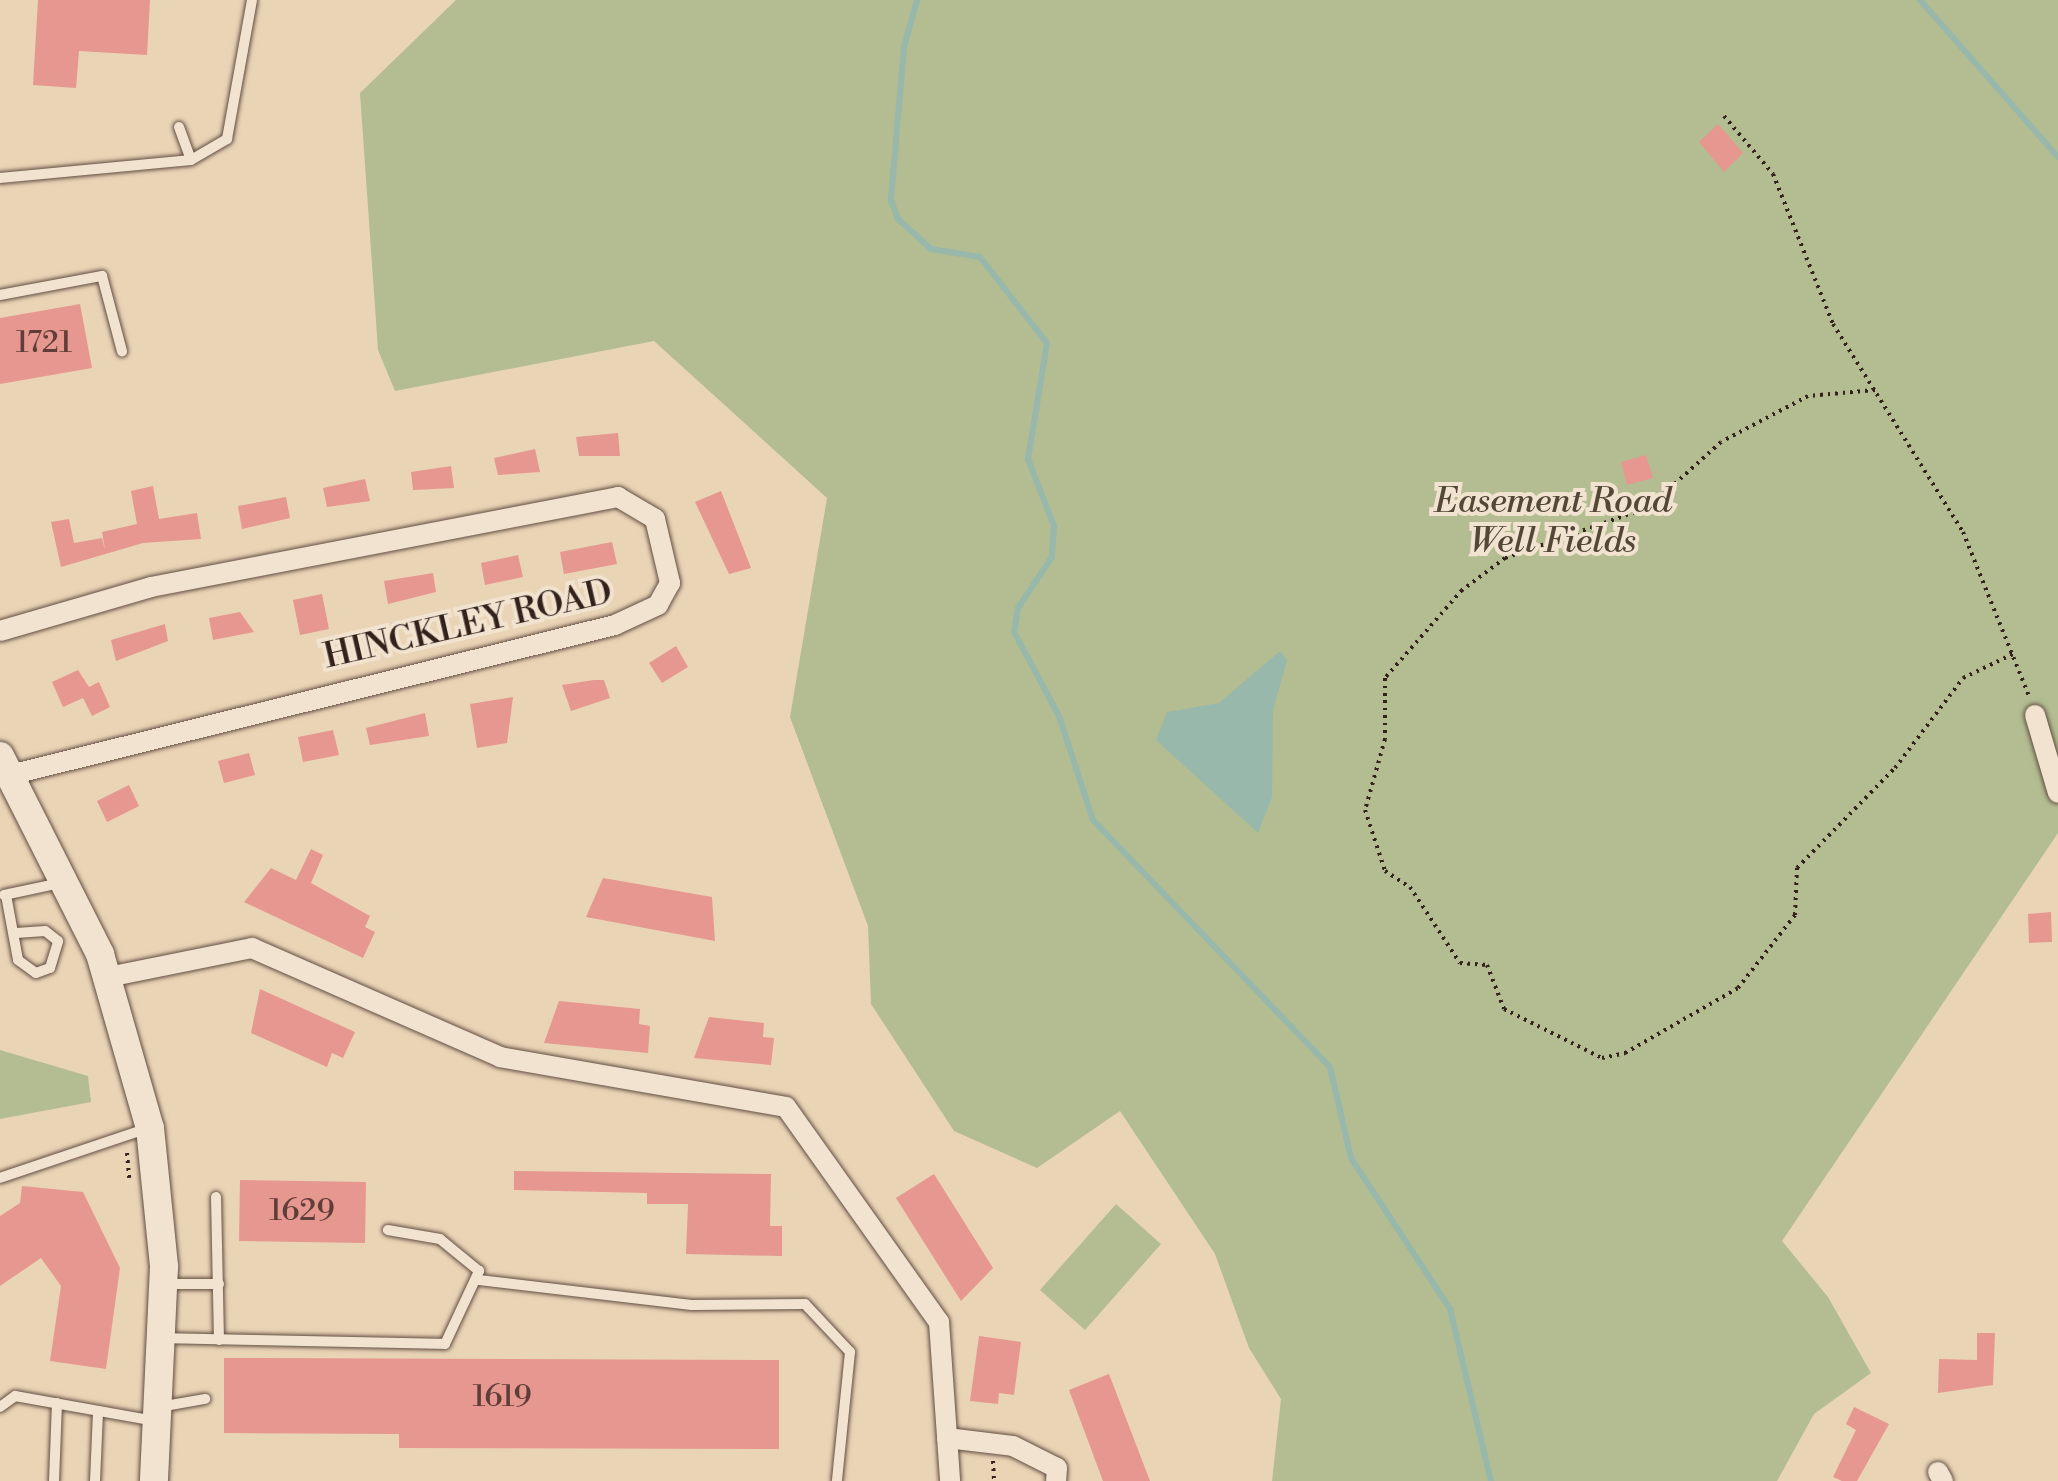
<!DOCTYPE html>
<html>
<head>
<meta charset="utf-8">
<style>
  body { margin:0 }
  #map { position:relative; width:2058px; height:1481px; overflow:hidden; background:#ead4b6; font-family:"Libre Bodoni",serif }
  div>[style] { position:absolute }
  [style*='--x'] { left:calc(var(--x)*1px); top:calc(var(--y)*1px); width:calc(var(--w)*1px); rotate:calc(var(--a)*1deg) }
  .green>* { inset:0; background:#b3bd91 }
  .water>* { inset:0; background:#98b8ab }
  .stream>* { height:6px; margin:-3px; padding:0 3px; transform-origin:3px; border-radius:3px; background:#98b8ab }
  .building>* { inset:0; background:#e6978f }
  .path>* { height:4px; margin-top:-2px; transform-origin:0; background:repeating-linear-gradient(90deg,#33211b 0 2.5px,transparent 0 7.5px) }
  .roads { filter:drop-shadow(0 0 2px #614e42) drop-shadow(0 0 2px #614e42) }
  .lane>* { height:10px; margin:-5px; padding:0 5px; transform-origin:5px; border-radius:5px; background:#f1e3d0 }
  .street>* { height:20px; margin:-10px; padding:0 10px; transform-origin:10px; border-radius:10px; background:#f1e3d0 }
  .secondary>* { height:28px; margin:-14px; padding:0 14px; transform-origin:14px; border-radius:14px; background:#f1e3d0 }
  span { translate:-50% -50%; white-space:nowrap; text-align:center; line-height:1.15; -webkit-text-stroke:8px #f1e3d0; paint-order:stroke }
  .number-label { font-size:30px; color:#603e38 }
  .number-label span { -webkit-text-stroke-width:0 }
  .park-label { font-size:35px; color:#534838; font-style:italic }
  .street-label { font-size:35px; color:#33211b }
</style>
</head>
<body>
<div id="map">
  <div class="green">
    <i style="clip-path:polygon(456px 0,2058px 0,2058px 833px,1782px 1241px,1828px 1297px,1871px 1373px,1814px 1414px,1777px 1481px,1272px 1481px,1281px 1399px,1249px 1348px,1215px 1254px,1120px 1111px,1037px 1168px,954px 1131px,871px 1004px,868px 926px,790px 717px,827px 498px,654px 341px,395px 391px,378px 350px,360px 93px)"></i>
    <i style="clip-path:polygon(0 1050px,88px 1076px,91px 1102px,0 1119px)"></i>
    <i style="clip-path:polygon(1116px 1204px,1161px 1244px,1085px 1330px,1040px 1290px)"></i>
  </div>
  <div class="water">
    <i style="clip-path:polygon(1280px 651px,1287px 660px,1273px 710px,1272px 797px,1258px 833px,1156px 740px,1167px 712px,1219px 703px)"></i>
  </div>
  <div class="stream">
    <i style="--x:917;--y:0;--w:49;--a:105.5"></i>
    <i style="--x:904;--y:47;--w:154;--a:94.9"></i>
    <i style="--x:891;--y:200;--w:20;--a:70"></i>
    <i style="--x:898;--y:219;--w:45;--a:42.3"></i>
    <i style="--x:931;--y:249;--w:50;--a:9.3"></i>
    <i style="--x:980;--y:257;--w:109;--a:52.1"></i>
    <i style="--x:1047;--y:343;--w:118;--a:99.3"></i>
    <i style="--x:1028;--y:459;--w:72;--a:68.8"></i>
    <i style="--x:1054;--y:526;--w:31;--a:94"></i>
    <i style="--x:1052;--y:557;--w:61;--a:123.7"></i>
    <i style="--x:1018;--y:608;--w:24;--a:99"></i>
    <i style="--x:1014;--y:632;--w:95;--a:61.8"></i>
    <i style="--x:1059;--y:716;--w:109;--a:71.9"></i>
    <i style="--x:1093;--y:820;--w:342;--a:46.2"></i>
    <i style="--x:1330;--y:1067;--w:93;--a:77"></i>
    <i style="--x:1351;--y:1158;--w:181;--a:56.7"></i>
    <i style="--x:1450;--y:1309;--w:177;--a:76.6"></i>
    <i style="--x:1920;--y:0;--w:209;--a:48.7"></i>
  </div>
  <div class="building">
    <i style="clip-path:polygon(38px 0,150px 0,147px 55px,79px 51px,76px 88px,33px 85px)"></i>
    <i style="clip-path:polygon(1718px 124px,1743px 153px,1724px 172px,1699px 142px)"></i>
    <i style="clip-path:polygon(80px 304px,92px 368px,0 384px,0 318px)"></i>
    <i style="clip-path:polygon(618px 433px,620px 456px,579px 456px,576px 437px)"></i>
    <i style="clip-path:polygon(535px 449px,540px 472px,498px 475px,494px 458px)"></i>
    <i style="clip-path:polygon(1646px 455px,1653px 478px,1627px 485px,1621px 462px)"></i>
    <i style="clip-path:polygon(451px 466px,454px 488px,413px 490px,411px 472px)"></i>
    <i style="clip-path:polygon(365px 479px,370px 501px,327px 507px,323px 488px)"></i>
    <i style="clip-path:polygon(153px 486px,159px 519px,197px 513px,201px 539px,143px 543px,61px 567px,51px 522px,69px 519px,74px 543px,102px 538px,105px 550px,102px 532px,137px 524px,131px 491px)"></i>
    <i style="clip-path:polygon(721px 491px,751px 568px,729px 574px,695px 502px)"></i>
    <i style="clip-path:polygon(286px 497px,290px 518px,242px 529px,238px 506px)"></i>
    <i style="clip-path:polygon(612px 542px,617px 564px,564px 574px,560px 552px)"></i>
    <i style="clip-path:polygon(518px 555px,523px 577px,485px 585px,481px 563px)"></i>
    <i style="clip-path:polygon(433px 573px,436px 592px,388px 604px,384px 581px)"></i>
    <i style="clip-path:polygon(322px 594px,329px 629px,300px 635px,293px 600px)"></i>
    <i style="clip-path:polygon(240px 612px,254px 632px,213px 640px,209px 618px)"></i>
    <i style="clip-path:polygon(165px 624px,168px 641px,116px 661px,111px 640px)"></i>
    <i style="clip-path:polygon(676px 646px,688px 667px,662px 683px,649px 663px)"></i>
    <i style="clip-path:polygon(78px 670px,89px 687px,99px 682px,110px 707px,92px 716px,83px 698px,63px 707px,52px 682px)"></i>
    <i style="clip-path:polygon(594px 680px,604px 680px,610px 698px,571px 711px,562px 685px)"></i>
    <i style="clip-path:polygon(513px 697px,507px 743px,477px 748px,470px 704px)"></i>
    <i style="clip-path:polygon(425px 713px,429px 736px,370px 745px,366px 728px)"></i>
    <i style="clip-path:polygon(333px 730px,339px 755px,303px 762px,298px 737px)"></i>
    <i style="clip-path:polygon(249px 753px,255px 775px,224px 783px,218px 761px)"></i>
    <i style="clip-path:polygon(129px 785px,139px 806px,107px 822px,97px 801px)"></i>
    <i style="clip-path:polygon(311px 849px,323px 855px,311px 883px,370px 916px,365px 927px,375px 932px,363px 958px,244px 902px,271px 868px,296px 880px)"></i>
    <i style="clip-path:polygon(603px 878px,712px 897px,715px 941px,586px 917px)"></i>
    <i style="clip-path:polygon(2051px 912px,2052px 942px,2029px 943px,2028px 914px)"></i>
    <i style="clip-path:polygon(260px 989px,355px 1032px,343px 1058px,332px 1053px,327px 1067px,251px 1033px)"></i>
    <i style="clip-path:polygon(559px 1001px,640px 1009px,639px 1024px,650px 1026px,648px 1053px,544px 1043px)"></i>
    <i style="clip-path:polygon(709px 1017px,764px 1023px,763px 1037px,774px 1038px,771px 1065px,694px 1058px)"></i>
    <i style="clip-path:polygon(514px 1171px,771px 1174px,770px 1226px,782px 1226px,782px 1256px,686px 1254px,688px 1204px,647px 1204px,647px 1193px,514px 1190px)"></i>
    <i style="clip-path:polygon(934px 1174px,993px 1268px,961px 1301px,896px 1198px)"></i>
    <i style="clip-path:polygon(240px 1180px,366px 1182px,365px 1243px,239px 1241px)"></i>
    <i style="clip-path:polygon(22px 1186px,83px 1192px,120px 1268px,106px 1369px,50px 1361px,61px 1286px,41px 1258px,0 1286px,0 1216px,20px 1203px)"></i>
    <i style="clip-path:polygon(1977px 1333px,1995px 1333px,1993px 1385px,1938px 1393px,1939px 1359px,1977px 1360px)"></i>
    <i style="clip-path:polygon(979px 1336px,1021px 1342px,1014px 1395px,999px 1393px,998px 1404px,970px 1401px)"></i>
    <i style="clip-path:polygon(224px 1358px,779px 1360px,779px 1449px,399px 1448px,399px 1434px,224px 1433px)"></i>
    <i style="clip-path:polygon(1109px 1374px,1150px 1481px,1103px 1481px,1069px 1390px)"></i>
    <i style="clip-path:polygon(1854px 1407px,1889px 1424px,1857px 1481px,1842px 1481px,1833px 1477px,1856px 1430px,1846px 1424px)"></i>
  </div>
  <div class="path">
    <i style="--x:1724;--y:116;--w:76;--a:49.8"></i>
    <i style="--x:1773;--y:174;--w:162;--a:68.2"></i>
    <i style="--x:1833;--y:324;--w:245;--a:58"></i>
    <i style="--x:1963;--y:532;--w:177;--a:68.1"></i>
    <i style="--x:1875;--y:390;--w:67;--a:174.9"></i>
    <i style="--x:1808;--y:396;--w:98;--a:152.1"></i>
    <i style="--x:1721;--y:442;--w:97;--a:137.9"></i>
    <i style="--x:1649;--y:507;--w:153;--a:160.5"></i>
    <i style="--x:1505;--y:558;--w:54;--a:143.3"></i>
    <i style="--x:1462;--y:590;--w:117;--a:131.2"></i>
    <i style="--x:1385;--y:678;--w:61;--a:90"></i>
    <i style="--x:1385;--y:739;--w:74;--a:105.7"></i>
    <i style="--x:1365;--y:810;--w:64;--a:71.8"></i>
    <i style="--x:1385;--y:871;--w:30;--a:33"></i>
    <i style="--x:1410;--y:887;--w:91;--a:56.7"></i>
    <i style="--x:1460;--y:963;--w:27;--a:4"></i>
    <i style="--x:1487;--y:965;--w:47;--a:68.9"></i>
    <i style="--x:1504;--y:1009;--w:110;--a:26.6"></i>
    <i style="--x:1602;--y:1058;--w:24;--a:-12"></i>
    <i style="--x:1625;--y:1053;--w:130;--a:-29.9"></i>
    <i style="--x:1738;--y:988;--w:93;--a:-52"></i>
    <i style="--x:1795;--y:915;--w:47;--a:-87.6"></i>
    <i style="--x:1797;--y:868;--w:140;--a:-45.6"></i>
    <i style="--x:1895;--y:768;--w:113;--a:-52.9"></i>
    <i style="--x:1963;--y:678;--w:58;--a:-25.7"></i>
    <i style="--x:127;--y:1153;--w:25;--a:85"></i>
    <i style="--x:993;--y:1461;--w:20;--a:87"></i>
  </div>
  <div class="roads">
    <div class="lane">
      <i style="--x:179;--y:127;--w:35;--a:70"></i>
      <i style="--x:0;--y:178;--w:192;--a:-5.4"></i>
      <i style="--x:191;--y:160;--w:42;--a:-30.3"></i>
      <i style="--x:227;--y:139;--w:141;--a:-79.8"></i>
      <i style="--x:0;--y:295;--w:104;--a:-10.6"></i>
      <i style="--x:102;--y:276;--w:78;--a:75.1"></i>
      <i style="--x:4;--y:895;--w:57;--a:-12.1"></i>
      <i style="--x:6;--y:895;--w:66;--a:79.5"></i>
      <i style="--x:18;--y:960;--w:22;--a:36"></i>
      <i style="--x:36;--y:973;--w:15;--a:-20"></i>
      <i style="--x:50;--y:968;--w:28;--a:-73"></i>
      <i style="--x:58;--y:941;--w:16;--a:-142"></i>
      <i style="--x:45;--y:931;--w:29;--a:176"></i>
      <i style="--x:0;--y:1178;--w:157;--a:-18.6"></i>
      <i style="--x:216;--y:1197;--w:143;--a:88.8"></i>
      <i style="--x:479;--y:1280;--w:214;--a:6.7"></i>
      <i style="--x:692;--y:1305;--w:113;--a:-0.5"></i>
      <i style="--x:805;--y:1304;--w:66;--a:46.8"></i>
      <i style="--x:850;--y:1352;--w:130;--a:95.8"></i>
      <i style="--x:164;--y:1284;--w:55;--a:0"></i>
      <i style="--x:162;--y:1338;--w:283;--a:1.2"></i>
      <i style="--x:445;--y:1344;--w:81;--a:-65"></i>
      <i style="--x:479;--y:1271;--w:50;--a:-140.6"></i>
      <i style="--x:440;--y:1239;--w:53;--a:-170.2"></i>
      <i style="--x:0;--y:1407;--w:19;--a:-36"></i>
      <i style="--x:15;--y:1396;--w:143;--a:10.1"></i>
      <i style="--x:159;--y:1407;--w:47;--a:-9.9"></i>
      <i style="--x:54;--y:1481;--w:78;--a:-87.8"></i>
      <i style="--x:95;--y:1481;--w:70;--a:-87.5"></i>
    </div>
    <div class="street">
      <i style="--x:0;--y:631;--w:157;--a:-16.2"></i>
      <i style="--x:151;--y:587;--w:476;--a:-10.9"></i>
      <i style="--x:618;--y:497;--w:43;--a:30.7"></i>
      <i style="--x:655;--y:519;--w:66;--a:76.8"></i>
      <i style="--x:670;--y:583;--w:25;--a:119"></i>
      <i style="--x:658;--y:605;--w:47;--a:155.1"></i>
      <i style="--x:615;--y:625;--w:623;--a:166.08"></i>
      <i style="--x:2035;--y:715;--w:81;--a:73.6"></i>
      <i style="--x:108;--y:977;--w:147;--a:-11.4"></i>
      <i style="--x:252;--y:948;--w:271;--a:23.7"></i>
      <i style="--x:500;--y:1057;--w:290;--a:9.9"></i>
      <i style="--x:786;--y:1107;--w:264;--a:54.6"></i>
      <i style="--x:939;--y:1322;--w:159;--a:86"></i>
      <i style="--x:947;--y:1438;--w:66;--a:6.9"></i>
      <i style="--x:1013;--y:1446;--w:49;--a:26.6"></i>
      <i style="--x:1057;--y:1468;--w:13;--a:94"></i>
      <i style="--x:1938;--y:1472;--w:10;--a:61"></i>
    </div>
    <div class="secondary">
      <i style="--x:0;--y:756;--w:222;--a:63.2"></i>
      <i style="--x:100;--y:954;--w:181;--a:74"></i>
      <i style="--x:150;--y:1128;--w:140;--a:84.2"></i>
      <i style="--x:164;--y:1267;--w:214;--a:92.7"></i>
    </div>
  </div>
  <div class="number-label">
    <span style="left:44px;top:343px">1721</span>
    <span style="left:302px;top:1211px">1629</span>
    <span style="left:502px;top:1397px">1619</span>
  </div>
  <div class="park-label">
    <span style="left:1553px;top:522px">Easement Road<br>Well Fields</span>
  </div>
  <div class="street-label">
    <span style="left:468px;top:625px;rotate:-13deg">HINCKLEY ROAD</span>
  </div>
</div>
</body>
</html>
